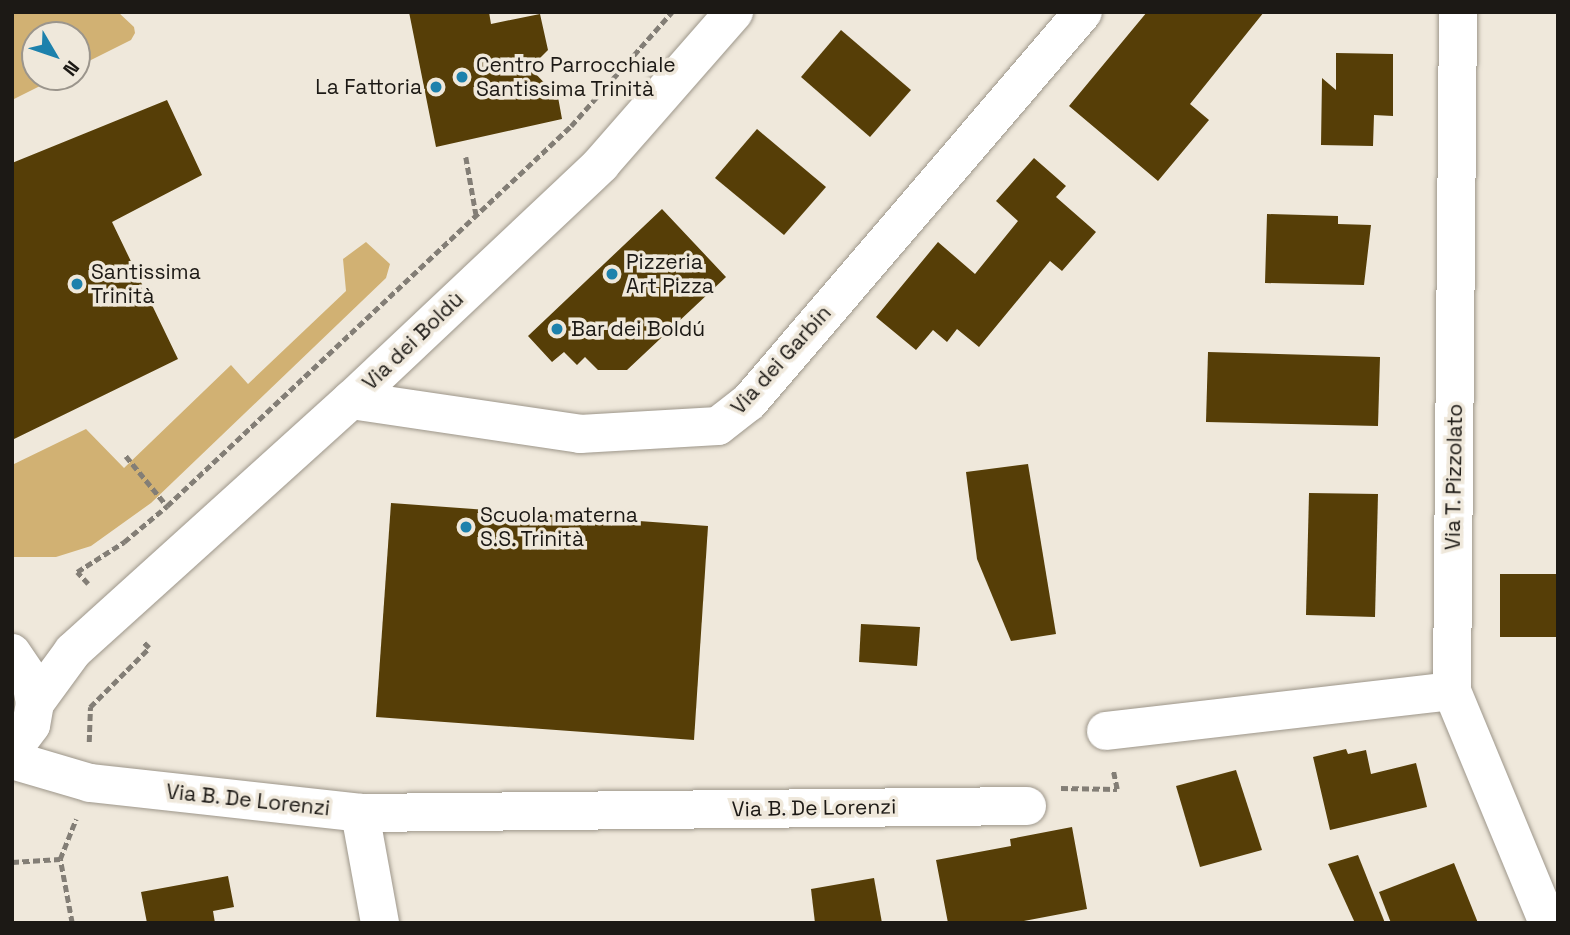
<!DOCTYPE html>
<html>
<head>
<meta charset="utf-8">
<style>
  body { margin:0 }
  #map { position:relative; width:1570px; height:935px; overflow:hidden; background:#efe8db; font-family:"Space Grotesk",sans-serif }
  div>[style] { position:absolute }
  [style*='--x'] { left:calc(var(--x)*1px); top:calc(var(--y)*1px); width:calc(var(--w)*1px); rotate:calc(var(--a)*1deg) }
  .green>* { inset:0; background:#d1b173 }
  .building>* { inset:0; background:#563e07 }
  .path>* { height:4.5px; margin-top:-2.25px; transform-origin:0; background:repeating-linear-gradient(90deg,#837e76 0 7px,transparent 0 10.5px) }
  .roads { filter:drop-shadow(0 0 2px #9d968a) drop-shadow(0 0 2px #9d968a) }
  .street>* { height:38px; margin:-19px; padding:0 19px; transform-origin:19px; border-radius:19px; background:#fff }
  .dots>* { width:19px; height:19px; translate:-50% -50%; box-sizing:border-box; border:4px solid #efe8db; border-radius:50% }
  span { translate:-50% -50%; white-space:nowrap; text-align:center; line-height:1.15; -webkit-text-stroke:7px #efe8db; paint-order:stroke }
  .poi-label { font-size:21px; color:#1c1915 }
  .left { translate:0 -50%; text-align:left }
  .right { translate:-100% -50%; text-align:right }
  .street-label { font-size:21px; color:#1c1915 }
  .frame { position:absolute; inset:0; border:14px solid #1c1915; pointer-events:none }
  .north { position:absolute; left:21px; top:21px; width:70px; height:70px; box-sizing:border-box; background:#efe8db; border:2px solid #9b958c; border-radius:50%; rotate:129deg; font-size:19px; font-weight:700; line-height:28px; text-align:center; color:#1c1915 }
  .north::after { content:''; display:block; margin:auto; width:24px; height:32px; background:#1d81ac; clip-path:polygon(50% 0,100% 100%,50% 72%,0 100%) }
</style>
</head>
<body>
<div id="map">
  <div class="green">
    <i style="clip-path:polygon(12px 12px,118px 12px,134px 27px,135px 33px,131px 40px,77px 67px,77px 35px,35px 35px,35px 77px,58px 77px,12px 100px)"></i>
    <i style="clip-path:polygon(366px 242px,390px 264px,386px 278px,151px 503px,91px 546px,56px 557px,12px 557px,12px 465px,86px 429px,124px 468px,231px 365px,248px 384px,346px 291px,343px 259px)"></i>
  </div>
  <div class="building">
    <i style="clip-path:polygon(409px 12px,489px 12px,491px 24px,540px 14px,548px 50px,530px 68px,558px 97px,562px 119px,436px 147px)"></i>
    <i style="clip-path:polygon(1147px 12px,1264px 12px,1190px 104px,1209px 120px,1158px 181px,1069px 106px)"></i>
    <i style="clip-path:polygon(841px 30px,911px 90px,870px 137px,801px 77px)"></i>
    <i style="clip-path:polygon(1336px 53px,1393px 54px,1393px 116px,1374px 115px,1373px 146px,1321px 145px,1322px 78px,1336px 90px)"></i>
    <i style="clip-path:polygon(167px 100px,202px 175px,112px 222px,178px 359px,12px 440px,12px 163px)"></i>
    <i style="clip-path:polygon(757px 129px,826px 187px,784px 235px,715px 178px)"></i>
    <i style="clip-path:polygon(1034px 158px,1066px 186px,1056px 197px,1096px 232px,1062px 271px,1050px 261px,979px 347px,957px 329px,947px 342px,933px 330px,916px 350px,876px 317px,938px 242px,975px 274px,1018px 221px,996px 201px)"></i>
    <i style="clip-path:polygon(662px 209px,726px 277px,627px 370px,598px 370px,585px 357px,577px 365px,564px 352px,552px 362px,528px 336px)"></i>
    <i style="clip-path:polygon(1267px 214px,1338px 216px,1338px 224px,1371px 225px,1364px 285px,1265px 283px)"></i>
    <i style="clip-path:polygon(1208px 352px,1380px 357px,1378px 426px,1206px 422px)"></i>
    <i style="clip-path:polygon(1028px 464px,1056px 634px,1011px 641px,977px 559px,966px 472px)"></i>
    <i style="clip-path:polygon(1309px 493px,1378px 494px,1375px 617px,1306px 615px)"></i>
    <i style="clip-path:polygon(391px 503px,708px 526px,694px 740px,376px 717px)"></i>
    <i style="clip-path:polygon(1500px 574px,1558px 574px,1558px 637px,1500px 637px)"></i>
    <i style="clip-path:polygon(861px 624px,920px 627px,917px 666px,859px 662px)"></i>
    <i style="clip-path:polygon(1346px 749px,1348px 754px,1366px 750px,1371px 774px,1416px 763px,1427px 807px,1330px 830px,1313px 757px)"></i>
    <i style="clip-path:polygon(1236px 770px,1262px 850px,1200px 867px,1176px 786px)"></i>
    <i style="clip-path:polygon(1072px 827px,1087px 909px,1014px 923px,948px 923px,936px 860px,1011px 846px,1010px 839px)"></i>
    <i style="clip-path:polygon(1358px 855px,1385px 923px,1355px 923px,1328px 864px)"></i>
    <i style="clip-path:polygon(1454px 863px,1478px 923px,1391px 923px,1379px 892px)"></i>
    <i style="clip-path:polygon(228px 876px,234px 907px,213px 911px,215px 923px,147px 923px,141px 892px)"></i>
    <i style="clip-path:polygon(874px 878px,882px 923px,815px 923px,811px 889px)"></i>
  </div>
  <div class="path">
    <i style="--x:466;--y:157;--w:58;--a:80"></i>
    <i style="--x:126;--y:456;--w:65;--a:50.6"></i>
    <i style="--x:88;--y:584;--w:16;--a:-133"></i>
    <i style="--x:77;--y:572;--w:56;--a:-32.6"></i>
    <i style="--x:124;--y:542;--w:56;--a:-39.9"></i>
    <i style="--x:167;--y:506;--w:555;--a:-43.25"></i>
    <i style="--x:571;--y:126;--w:152;--a:-48.5"></i>
    <i style="--x:89;--y:742;--w:35;--a:-88"></i>
    <i style="--x:90;--y:707;--w:83;--a:-45"></i>
    <i style="--x:149;--y:648;--w:10;--a:-135"></i>
    <i style="--x:1061;--y:788;--w:56;--a:1"></i>
    <i style="--x:1117;--y:789;--w:19;--a:-102"></i>
    <i style="--x:12;--y:862;--w:48;--a:-3.6"></i>
    <i style="--x:72;--y:923;--w:65;--a:-100.6"></i>
    <i style="--x:60;--y:859;--w:43;--a:-68.2"></i>
  </div>
  <div class="roads">
    <div class="street">
      <i style="--x:1458;--y:12;--w:679;--a:90.51"></i>
      <i style="--x:1452;--y:691;--w:251;--a:67.5"></i>
      <i style="--x:351;--y:400;--w:232;--a:8.4"></i>
      <i style="--x:580;--y:434;--w:138;--a:-3.3"></i>
      <i style="--x:718;--y:426;--w:39;--a:-38"></i>
      <i style="--x:749;--y:402;--w:513;--a:-49.42"></i>
      <i style="--x:12;--y:653;--w:34;--a:56"></i>
      <i style="--x:31;--y:681;--w:22;--a:80"></i>
      <i style="--x:35;--y:703;--w:22;--a:100"></i>
      <i style="--x:31;--y:725;--w:31;--a:127"></i>
      <i style="--x:35;--y:703;--w:64;--a:-53.8"></i>
      <i style="--x:73;--y:651;--w:375;--a:-42.1"></i>
      <i style="--x:351;--y:400;--w:344;--a:-43.3"></i>
      <i style="--x:601;--y:164;--w:202;--a:-48.8"></i>
      <i style="--x:1106;--y:731;--w:348;--a:-6.6"></i>
      <i style="--x:12;--y:760;--w:81;--a:16.4"></i>
      <i style="--x:90;--y:783;--w:272;--a:6.3"></i>
      <i style="--x:360;--y:813;--w:667;--a:-0.6"></i>
      <i style="--x:360;--y:813;--w:112;--a:79.7"></i>
    </div>
  </div>
  <div class="dots">
    <i style="left:462px;top:77px;background:#1d81ac"></i>
    <i style="left:436px;top:87px;background:#1d81ac"></i>
    <i style="left:612px;top:274px;background:#1d81ac"></i>
    <i style="left:77px;top:284px;background:#1d81ac"></i>
    <i style="left:557px;top:329px;background:#1d81ac"></i>
    <i style="left:466px;top:527px;background:#1d81ac"></i>
  </div>
  <div class="poi-label">
    <span class="left" style="left:476px;top:77px">Centro Parrocchiale<br>Santissima Trinità</span>
    <span class="right" style="left:422px;top:87px">La Fattoria</span>
    <span class="left" style="left:626px;top:274px">Pizzeria<br>Art Pizza</span>
    <span class="left" style="left:91px;top:284px">Santissima<br>Trinità</span>
    <span class="left" style="left:571px;top:329px">Bar dei Boldú</span>
    <span class="left" style="left:480px;top:527px">Scuola materna<br>S.S. Trinità</span>
  </div>
  <div class="street-label">
    <span style="left:413px;top:341px;rotate:-44deg">Via dei Boldù</span>
    <span style="left:781px;top:360px;rotate:-48deg">Via dei Garbin</span>
    <span style="left:1454px;top:477px;rotate:-89deg">Via T. Pizzolato</span>
    <span style="left:248px;top:800px;rotate:6deg">Via B. De Lorenzi</span>
    <span style="left:814px;top:808px;rotate:-1deg">Via B. De Lorenzi</span>
  </div>
  <div class="frame"></div>
  <div class="north">N</div>
</div>
</body>
</html>
